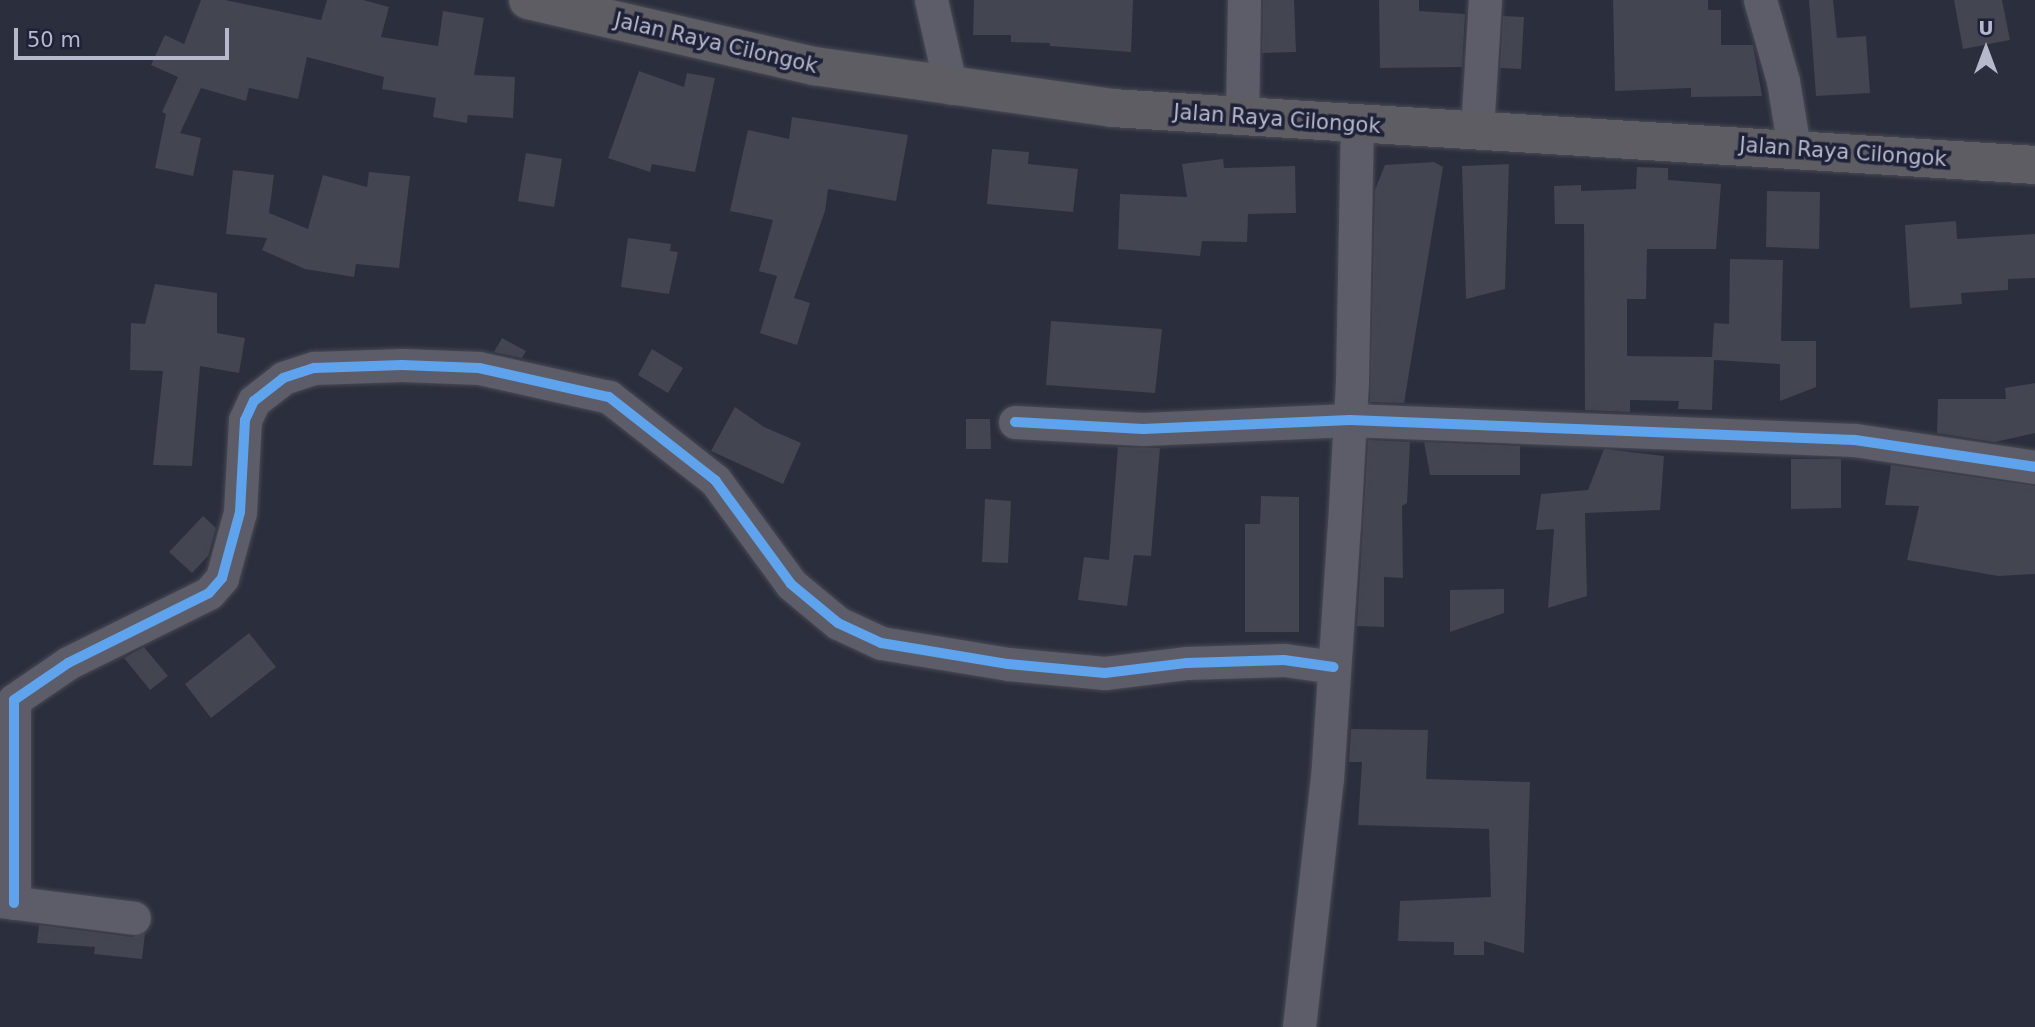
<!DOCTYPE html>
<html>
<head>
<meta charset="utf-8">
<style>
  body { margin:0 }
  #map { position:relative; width:2035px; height:1027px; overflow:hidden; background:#2b2e3c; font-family:"DejaVu Sans",sans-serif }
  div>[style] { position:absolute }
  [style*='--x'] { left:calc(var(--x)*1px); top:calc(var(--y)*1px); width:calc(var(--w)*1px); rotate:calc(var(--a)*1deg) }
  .building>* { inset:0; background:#434551 }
  .roads { filter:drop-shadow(0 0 2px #484a54) drop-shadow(0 0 2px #484a54) }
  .street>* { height:33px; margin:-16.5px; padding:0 16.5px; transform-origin:16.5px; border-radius:16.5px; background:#5c5d69 }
  .highway>* { height:38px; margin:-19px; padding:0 19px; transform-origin:19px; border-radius:19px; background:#5d5d63 }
  .cycleway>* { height:10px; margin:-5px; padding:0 5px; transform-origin:5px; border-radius:5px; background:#60a3ed }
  span { translate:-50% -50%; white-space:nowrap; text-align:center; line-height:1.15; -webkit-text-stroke:7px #1e2137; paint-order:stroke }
  .street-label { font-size:21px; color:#b6b8cc }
  .north { position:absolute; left:1951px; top:14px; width:70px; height:70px; -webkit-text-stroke:5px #1e2137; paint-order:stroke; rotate:0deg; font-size:19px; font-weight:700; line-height:28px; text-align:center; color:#b6b8cc }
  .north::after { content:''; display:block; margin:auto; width:24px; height:32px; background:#b6b8cc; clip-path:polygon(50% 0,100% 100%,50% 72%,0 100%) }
  .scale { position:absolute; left:14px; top:28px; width:215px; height:32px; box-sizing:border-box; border:4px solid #b6b8cc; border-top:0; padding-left:9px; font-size:21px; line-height:24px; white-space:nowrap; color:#b6b8cc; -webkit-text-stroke:5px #1e2137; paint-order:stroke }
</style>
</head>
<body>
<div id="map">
  <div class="building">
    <i style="clip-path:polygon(201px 0,225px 0,321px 20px,327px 0,363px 0,389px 7px,381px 37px,438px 46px,443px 11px,484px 18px,474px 75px,515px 77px,513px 118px,468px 115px,467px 123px,433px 117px,436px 98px,382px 89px,384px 77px,307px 57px,298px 99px,249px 88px,246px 101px,201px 88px,180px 133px,201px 138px,193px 176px,155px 168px,166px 114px,162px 112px,178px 77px,151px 65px,165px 35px,184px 44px)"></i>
    <i style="clip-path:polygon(974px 0,1133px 0,1131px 52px,1050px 46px,1050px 43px,1011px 42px,1011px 35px,973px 35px)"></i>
    <i style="clip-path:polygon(1263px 0,1294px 0,1296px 52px,1262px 53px)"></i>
    <i style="clip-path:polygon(1379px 0,1419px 0,1419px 11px,1465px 14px,1462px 67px,1380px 68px)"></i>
    <i style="clip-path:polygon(1613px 0,1708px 0,1708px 10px,1721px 10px,1721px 45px,1753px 45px,1762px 96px,1691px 97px,1691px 88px,1615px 91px)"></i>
    <i style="clip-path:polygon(1809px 0,1833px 0,1837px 38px,1866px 36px,1870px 93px,1816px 96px)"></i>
    <i style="clip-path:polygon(1954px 0,2002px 0,2010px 40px,1963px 49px)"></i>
    <i style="clip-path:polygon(1503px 16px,1524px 17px,1521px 69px,1500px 68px)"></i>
    <i style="clip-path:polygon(639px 71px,684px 87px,687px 73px,715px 78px,695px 172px,652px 164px,650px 172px,608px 158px)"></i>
    <i style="clip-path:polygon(792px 117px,908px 135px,896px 201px,828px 189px,825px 211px,794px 298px,810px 303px,797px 345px,760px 333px,777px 276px,759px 271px,773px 220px,730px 211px,748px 130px,789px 139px)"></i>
    <i style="clip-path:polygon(992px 149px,1029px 152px,1028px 164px,1078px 169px,1073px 212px,987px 204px)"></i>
    <i style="clip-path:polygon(526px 153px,562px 159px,554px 207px,518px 201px)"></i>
    <i style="clip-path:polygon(1223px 159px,1224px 168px,1295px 166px,1296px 213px,1248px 214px,1247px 242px,1202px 241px,1200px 256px,1118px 249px,1120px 194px,1187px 197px,1182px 164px)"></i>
    <i style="clip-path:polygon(1434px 162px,1443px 167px,1404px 403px,1370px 402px,1375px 190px,1385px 165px)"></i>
    <i style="clip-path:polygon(1509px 164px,1505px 289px,1466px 299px,1462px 166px)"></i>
    <i style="clip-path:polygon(1637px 167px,1668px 168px,1668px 180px,1721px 184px,1716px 249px,1647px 249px,1646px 299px,1627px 299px,1627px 356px,1712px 357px,1714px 323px,1729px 324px,1730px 259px,1783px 260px,1781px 341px,1816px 341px,1816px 387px,1780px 401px,1780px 364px,1714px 360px,1712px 410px,1678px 409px,1679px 401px,1630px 400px,1630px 412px,1585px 410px,1584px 224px,1555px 224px,1554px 186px,1581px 185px,1581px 191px,1636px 189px)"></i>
    <i style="clip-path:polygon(233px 170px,274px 175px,269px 213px,308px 229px,323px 175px,367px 187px,369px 172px,410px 176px,399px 268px,356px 264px,354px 277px,305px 269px,262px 250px,267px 238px,226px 234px)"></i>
    <i style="clip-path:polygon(1767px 191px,1820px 192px,1819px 249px,1766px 247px)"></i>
    <i style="clip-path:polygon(1956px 221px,1957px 239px,2035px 234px,2035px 278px,2008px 279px,2008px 290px,1961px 293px,1962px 304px,1910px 308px,1905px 225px)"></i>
    <i style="clip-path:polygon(628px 238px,671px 244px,670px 251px,678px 252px,669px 294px,621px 287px)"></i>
    <i style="clip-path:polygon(155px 284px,217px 293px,217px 333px,245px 338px,239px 373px,200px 366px,192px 466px,153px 465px,163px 371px,130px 370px,131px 323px,145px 324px)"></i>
    <i style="clip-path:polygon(1051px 321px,1162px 329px,1155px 393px,1046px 385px)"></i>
    <i style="clip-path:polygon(502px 338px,526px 351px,522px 358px,494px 352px)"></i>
    <i style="clip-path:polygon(652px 349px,683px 368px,668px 393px,638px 375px)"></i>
    <i style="clip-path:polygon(2035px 383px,2035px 433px,1995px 442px,1937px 433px,1938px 399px,2006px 399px,2005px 388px)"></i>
    <i style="clip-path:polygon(735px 407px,764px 427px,801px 443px,783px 484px,711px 451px)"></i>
    <i style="clip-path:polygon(966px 419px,990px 419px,991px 449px,966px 449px)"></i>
    <i style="clip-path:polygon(1368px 440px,1410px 442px,1407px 503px,1402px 506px,1403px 578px,1384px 577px,1384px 627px,1357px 626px)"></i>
    <i style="clip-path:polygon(1424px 442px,1520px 446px,1520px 475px,1430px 475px)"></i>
    <i style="clip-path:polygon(1118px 447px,1160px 448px,1151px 556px,1134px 555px,1127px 606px,1078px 600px,1084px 557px,1109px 560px)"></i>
    <i style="clip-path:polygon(1604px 449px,1664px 456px,1660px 510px,1585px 513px,1587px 596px,1548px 608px,1554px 529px,1536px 530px,1541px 494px,1588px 490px)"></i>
    <i style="clip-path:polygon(1791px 459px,1841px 459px,1841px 508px,1791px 509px)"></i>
    <i style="clip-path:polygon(1891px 465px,2035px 486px,2035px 574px,1998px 576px,1907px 560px,1919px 506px,1885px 505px)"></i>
    <i style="clip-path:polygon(1261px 496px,1299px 497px,1299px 632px,1245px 632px,1245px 524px,1260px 524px)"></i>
    <i style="clip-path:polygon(985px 499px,1011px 501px,1008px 563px,982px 562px)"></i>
    <i style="clip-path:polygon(203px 516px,216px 528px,208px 556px,192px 573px,169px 552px)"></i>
    <i style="clip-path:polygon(1504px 589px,1504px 613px,1450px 632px,1450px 590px)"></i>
    <i style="clip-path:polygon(249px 633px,276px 667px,211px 718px,185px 684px)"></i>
    <i style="clip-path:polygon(144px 647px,168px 676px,150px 690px,124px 658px)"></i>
    <i style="clip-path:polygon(1351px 729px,1428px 730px,1426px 779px,1530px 782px,1524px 953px,1484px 941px,1484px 955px,1454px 955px,1454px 942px,1398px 941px,1400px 901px,1491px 897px,1489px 829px,1358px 825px,1362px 762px,1349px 762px)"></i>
    <i style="clip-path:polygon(39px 925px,132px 937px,145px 933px,142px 959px,94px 954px,95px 947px,37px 943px)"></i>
  </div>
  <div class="roads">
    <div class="street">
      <i style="--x:931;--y:0;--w:90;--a:77.2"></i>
      <i style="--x:1760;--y:0;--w:84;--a:74.1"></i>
      <i style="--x:1783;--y:81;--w:68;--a:80.7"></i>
      <i style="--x:1242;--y:116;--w:116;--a:-89"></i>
      <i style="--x:1477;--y:130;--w:130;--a:-86.5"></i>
      <i style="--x:1015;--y:422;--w:128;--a:3.1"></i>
      <i style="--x:1143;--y:429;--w:207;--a:-2.5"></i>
      <i style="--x:1350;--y:420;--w:505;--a:2.27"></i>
      <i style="--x:1855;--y:440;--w:182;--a:8.5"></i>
      <i style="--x:0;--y:901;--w:135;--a:7.2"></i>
      <i style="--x:14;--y:903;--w:203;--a:-90"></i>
      <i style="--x:14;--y:700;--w:65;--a:-34.4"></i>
      <i style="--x:68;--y:663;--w:157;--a:-26.4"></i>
      <i style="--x:209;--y:593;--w:20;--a:-49"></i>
      <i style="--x:222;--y:578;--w:68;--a:-74.7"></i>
      <i style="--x:240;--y:512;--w:92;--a:-86.9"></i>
      <i style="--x:245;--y:420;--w:21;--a:-65"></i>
      <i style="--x:254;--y:401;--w:37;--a:-38"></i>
      <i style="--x:283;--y:378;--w:33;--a:-18"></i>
      <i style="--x:314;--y:368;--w:88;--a:-2"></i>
      <i style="--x:402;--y:365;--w:77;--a:2.2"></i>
      <i style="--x:479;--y:368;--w:133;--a:12.6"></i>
      <i style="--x:609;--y:397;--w:135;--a:38.1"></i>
      <i style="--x:715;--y:480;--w:129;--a:53.8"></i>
      <i style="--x:791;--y:584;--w:61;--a:39.7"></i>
      <i style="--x:838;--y:623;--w:47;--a:24.9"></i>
      <i style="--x:881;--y:643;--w:129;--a:9.4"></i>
      <i style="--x:1008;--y:664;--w:97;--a:5.3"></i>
      <i style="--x:1105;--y:673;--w:83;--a:-7"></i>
      <i style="--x:1187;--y:663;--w:97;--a:-1.8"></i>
      <i style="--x:1284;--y:660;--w:50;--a:8"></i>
      <i style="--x:1299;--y:1027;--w:250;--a:-83.6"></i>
      <i style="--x:1327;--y:779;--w:255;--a:-86.2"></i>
      <i style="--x:1344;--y:525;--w:145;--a:-86.8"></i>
      <i style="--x:1352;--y:380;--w:255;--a:-88.9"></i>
    </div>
    <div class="highway">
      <i style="--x:528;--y:0;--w:294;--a:13"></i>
      <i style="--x:814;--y:66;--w:301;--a:8"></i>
      <i style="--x:1112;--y:108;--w:925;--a:3.53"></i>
    </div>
  </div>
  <div class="cycleway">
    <i style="--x:1015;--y:422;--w:128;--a:3.1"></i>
    <i style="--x:1143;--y:429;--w:207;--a:-2.5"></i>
    <i style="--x:1350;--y:420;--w:505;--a:2.27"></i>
    <i style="--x:1855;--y:440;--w:182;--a:8.5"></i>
    <i style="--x:14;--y:903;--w:203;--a:-90"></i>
    <i style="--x:14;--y:700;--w:65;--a:-34.4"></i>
    <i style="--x:68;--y:663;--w:157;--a:-26.4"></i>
    <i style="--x:209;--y:593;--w:20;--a:-49"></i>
    <i style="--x:222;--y:578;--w:68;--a:-74.7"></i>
    <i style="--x:240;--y:512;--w:92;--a:-86.9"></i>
    <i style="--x:245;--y:420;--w:21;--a:-65"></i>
    <i style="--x:254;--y:401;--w:37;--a:-38"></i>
    <i style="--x:283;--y:378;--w:33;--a:-18"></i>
    <i style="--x:314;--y:368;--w:88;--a:-2"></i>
    <i style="--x:402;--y:365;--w:77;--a:2.2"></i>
    <i style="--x:479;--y:368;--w:133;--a:12.6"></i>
    <i style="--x:609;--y:397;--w:135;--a:38.1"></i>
    <i style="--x:715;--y:480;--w:129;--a:53.8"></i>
    <i style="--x:791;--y:584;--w:61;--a:39.7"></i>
    <i style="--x:838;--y:623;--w:47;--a:24.9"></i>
    <i style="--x:881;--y:643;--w:129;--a:9.4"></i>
    <i style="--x:1008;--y:664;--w:97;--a:5.3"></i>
    <i style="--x:1105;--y:673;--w:83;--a:-7"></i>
    <i style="--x:1187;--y:663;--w:97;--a:-1.8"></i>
    <i style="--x:1284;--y:660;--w:50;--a:8"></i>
  </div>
  <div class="street-label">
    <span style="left:716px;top:43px;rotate:13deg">Jalan Raya Cilongok</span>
    <span style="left:1277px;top:119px;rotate:4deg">Jalan Raya Cilongok</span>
    <span style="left:1843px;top:152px;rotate:4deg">Jalan Raya Cilongok</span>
  </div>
  <div class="north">U</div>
  <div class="scale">50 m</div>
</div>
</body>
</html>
